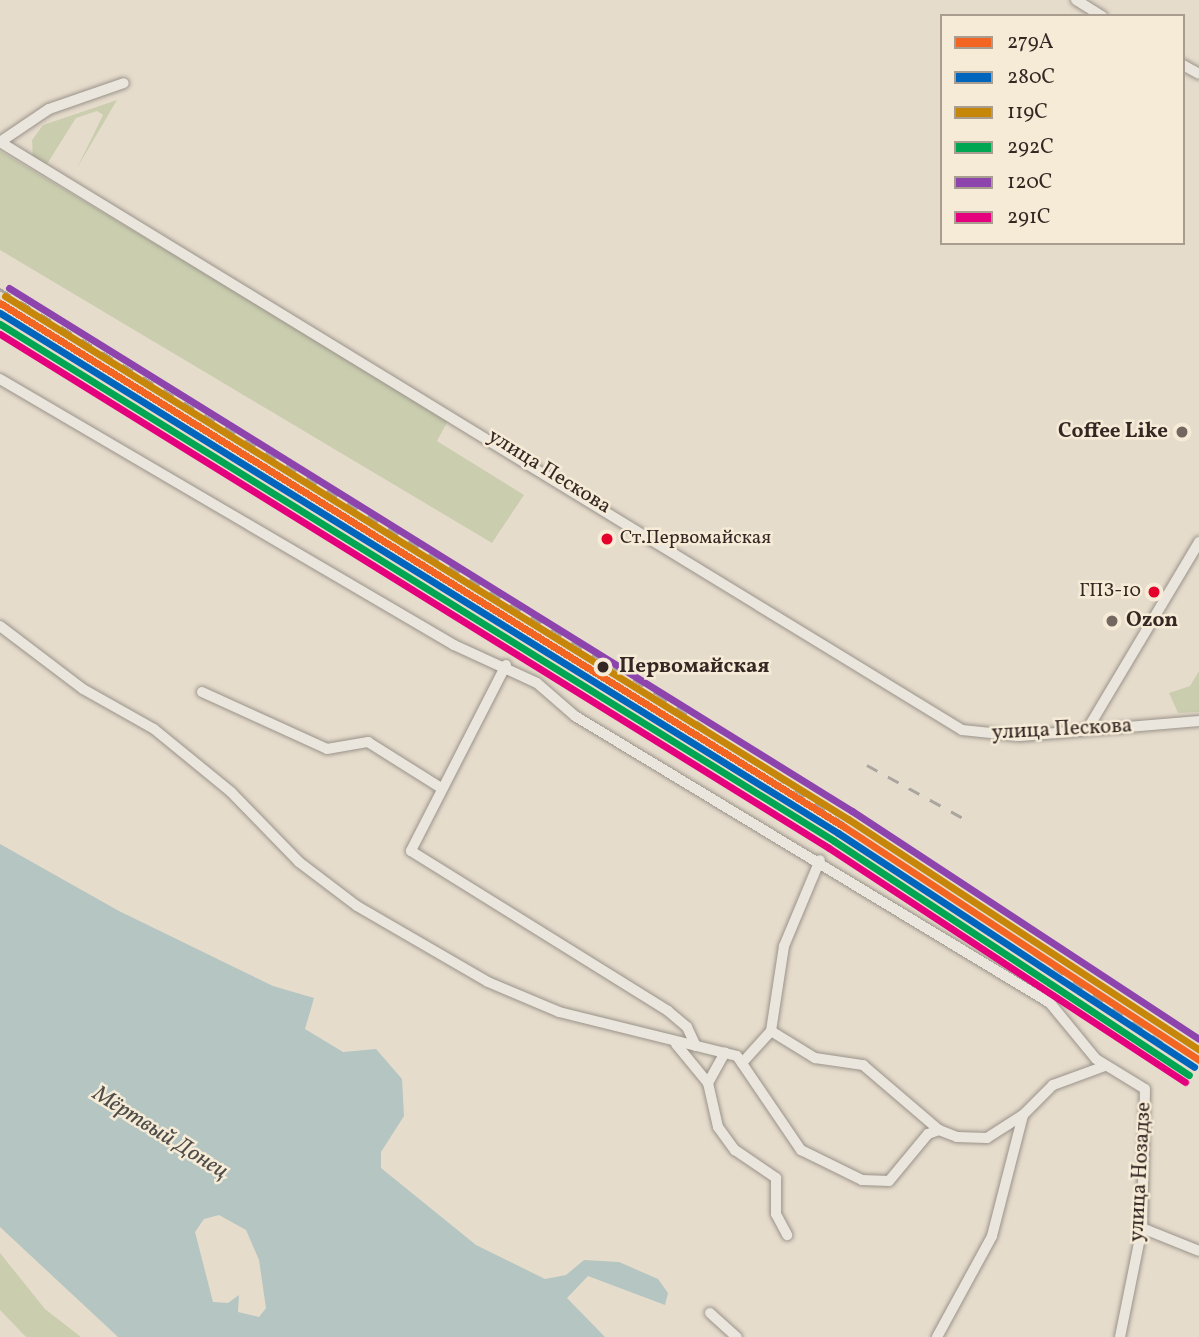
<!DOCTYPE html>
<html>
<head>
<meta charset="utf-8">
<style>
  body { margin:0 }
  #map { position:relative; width:1199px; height:1337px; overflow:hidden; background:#e6dccc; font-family:Vollkorn,serif }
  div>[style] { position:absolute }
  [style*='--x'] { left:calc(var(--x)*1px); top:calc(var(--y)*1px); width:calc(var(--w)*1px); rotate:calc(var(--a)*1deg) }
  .green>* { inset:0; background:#caceaf }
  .water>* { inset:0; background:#b4c5c2 }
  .roads { filter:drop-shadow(0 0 2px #9a938a) drop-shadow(0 0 2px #9a938a) }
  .minor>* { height:10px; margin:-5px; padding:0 5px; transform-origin:5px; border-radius:5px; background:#eae6de }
  .rail>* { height:2.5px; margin-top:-1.25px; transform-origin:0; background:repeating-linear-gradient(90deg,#aaa69f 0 12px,transparent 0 24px) }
  .rail-1>* { height:7px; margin:-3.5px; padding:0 3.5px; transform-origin:3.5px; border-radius:3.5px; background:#f26522 }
  .rail-2>* { height:7px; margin:-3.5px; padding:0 3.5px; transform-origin:3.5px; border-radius:3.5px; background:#0065bd }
  .rail-3>* { height:7px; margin:-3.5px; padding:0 3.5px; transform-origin:3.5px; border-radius:3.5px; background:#c68609 }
  .rail-4>* { height:7px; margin:-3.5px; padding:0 3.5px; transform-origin:3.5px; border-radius:3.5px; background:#00a651 }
  .rail-5>* { height:7px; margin:-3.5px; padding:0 3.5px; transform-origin:3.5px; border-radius:3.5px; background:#8e44ad }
  .rail-6>* { height:7px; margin:-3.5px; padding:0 3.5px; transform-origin:3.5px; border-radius:3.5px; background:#e5007d }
  .dots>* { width:19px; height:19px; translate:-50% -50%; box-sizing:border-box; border:4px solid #f5ebd7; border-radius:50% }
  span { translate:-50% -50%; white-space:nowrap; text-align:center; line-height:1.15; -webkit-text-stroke:5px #f5ebd7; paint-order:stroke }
  .bus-label { font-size:19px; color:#352824 }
  .left { translate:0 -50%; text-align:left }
  .right { translate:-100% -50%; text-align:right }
  .poi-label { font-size:21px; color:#352824; font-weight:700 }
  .street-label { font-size:21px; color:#352824 }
  .stop-label { font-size:21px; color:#352824; font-weight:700 }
  .water-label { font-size:23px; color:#4f4d4a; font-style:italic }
  .legend { position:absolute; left:940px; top:14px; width:245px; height:231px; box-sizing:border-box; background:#f5ebd7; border:2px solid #a89d8f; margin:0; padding:9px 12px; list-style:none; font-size:21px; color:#352824 }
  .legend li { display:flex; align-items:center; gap:14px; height:35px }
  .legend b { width:35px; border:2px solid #a89d8f }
</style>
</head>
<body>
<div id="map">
  <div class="green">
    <i style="clip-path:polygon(117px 100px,77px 168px,103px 115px,97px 111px,76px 118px,47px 164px,33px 158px,32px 140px,43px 125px)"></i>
    <i style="clip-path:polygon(0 151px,449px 419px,437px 441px,524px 495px,492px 543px,0 250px)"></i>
    <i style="clip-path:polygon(1199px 671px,1199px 712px,1178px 713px,1169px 693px,1190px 686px)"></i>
    <i style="clip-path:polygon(0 1253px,45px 1309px,81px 1337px,26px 1337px,0 1310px)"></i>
  </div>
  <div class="water">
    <i style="clip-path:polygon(evenodd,0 844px,119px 911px,273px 986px,314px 998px,305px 1029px,343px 1052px,376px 1049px,402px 1079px,404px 1116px,381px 1152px,381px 1168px,476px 1245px,545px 1279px,566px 1275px,584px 1260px,619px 1262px,658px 1279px,668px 1293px,665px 1305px,588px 1276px,567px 1298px,605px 1337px,118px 1337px,0 1227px,0 844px,219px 1215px,246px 1230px,259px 1260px,266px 1308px,259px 1317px,238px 1312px,239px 1295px,228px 1303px,213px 1302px,195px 1232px,204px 1219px,219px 1215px)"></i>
  </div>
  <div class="roads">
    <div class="minor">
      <i style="--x:1076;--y:0;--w:31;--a:32"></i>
      <i style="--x:1183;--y:65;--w:18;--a:29"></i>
      <i style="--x:0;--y:142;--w:1127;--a:31.43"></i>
      <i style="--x:962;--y:730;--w:58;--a:5.9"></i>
      <i style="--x:1020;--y:736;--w:180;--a:-4.8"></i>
      <i style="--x:0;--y:142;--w:59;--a:-34"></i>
      <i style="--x:49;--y:109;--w:79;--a:-19.1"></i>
      <i style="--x:0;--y:379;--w:526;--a:30.37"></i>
      <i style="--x:454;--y:645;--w:91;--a:24.6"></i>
      <i style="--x:537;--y:683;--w:50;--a:41"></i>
      <i style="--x:575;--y:716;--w:555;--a:31.14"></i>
      <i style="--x:1050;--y:1003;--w:72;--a:50.6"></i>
      <i style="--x:1096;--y:1059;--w:57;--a:31.5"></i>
      <i style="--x:1145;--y:1089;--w:139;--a:91.2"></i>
      <i style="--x:1142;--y:1228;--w:111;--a:101.4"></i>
      <i style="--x:0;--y:626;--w:104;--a:37.2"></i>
      <i style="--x:83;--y:689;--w:81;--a:29.4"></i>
      <i style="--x:154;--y:729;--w:99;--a:39.3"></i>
      <i style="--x:231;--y:792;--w:98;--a:45.8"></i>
      <i style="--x:299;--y:862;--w:73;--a:37.2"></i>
      <i style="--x:357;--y:906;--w:151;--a:30.1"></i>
      <i style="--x:488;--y:982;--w:77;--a:22.9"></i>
      <i style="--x:559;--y:1012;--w:183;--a:13.9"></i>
      <i style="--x:737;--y:1056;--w:114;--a:55.8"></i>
      <i style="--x:801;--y:1150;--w:68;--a:26.2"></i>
      <i style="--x:862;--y:1180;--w:27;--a:2"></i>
      <i style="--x:889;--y:1181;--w:61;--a:-50.3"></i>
      <i style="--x:928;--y:1134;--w:12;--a:-20"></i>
      <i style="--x:506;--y:665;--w:209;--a:117.1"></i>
      <i style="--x:411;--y:851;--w:303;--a:31.9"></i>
      <i style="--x:668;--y:1011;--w:25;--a:40"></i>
      <i style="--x:687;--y:1027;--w:21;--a:65"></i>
      <i style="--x:202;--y:692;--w:137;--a:24.5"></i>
      <i style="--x:327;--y:749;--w:42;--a:-9.7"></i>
      <i style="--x:368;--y:742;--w:86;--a:32.2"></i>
      <i style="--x:1087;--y:730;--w:219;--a:-59.2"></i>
      <i style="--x:771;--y:1031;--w:52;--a:31.5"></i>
      <i style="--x:815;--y:1058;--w:49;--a:8.3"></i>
      <i style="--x:863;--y:1065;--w:100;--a:40.5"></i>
      <i style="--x:939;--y:1130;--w:19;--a:21"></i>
      <i style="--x:957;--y:1137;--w:30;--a:2"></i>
      <i style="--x:987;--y:1138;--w:43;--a:-32.6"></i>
      <i style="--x:676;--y:1044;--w:50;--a:50.6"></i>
      <i style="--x:708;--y:1083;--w:45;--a:77.2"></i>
      <i style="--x:718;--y:1127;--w:29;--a:54"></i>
      <i style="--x:735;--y:1150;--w:50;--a:34.3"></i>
      <i style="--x:776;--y:1178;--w:36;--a:90"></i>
      <i style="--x:776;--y:1214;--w:24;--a:62"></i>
      <i style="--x:742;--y:1063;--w:43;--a:-47.8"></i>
      <i style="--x:771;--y:1031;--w:86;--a:-81.3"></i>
      <i style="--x:784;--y:946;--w:93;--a:-67.3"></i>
      <i style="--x:708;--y:1083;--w:35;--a:-61"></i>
      <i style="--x:1142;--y:1228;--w:61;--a:22"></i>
      <i style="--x:710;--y:1313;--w:36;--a:42"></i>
      <i style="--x:937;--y:1337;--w:115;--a:-61.4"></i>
      <i style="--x:992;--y:1236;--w:125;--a:-75.6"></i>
      <i style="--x:1023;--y:1115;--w:42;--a:-45"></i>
      <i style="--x:1053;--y:1085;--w:55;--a:-20.1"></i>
    </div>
  </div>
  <div class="rail">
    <i style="--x:0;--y:289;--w:772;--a:31.65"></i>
    <i style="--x:657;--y:694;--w:346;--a:34.7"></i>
    <i style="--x:867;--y:765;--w:110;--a:28.9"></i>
    <i style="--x:955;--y:899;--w:258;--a:34.7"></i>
  </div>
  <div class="rail-1">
    <i style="--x:0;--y:303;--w:992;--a:31.82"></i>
    <i style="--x:843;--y:826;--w:426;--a:33.3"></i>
  </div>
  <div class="rail-2">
    <i style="--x:0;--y:313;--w:986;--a:31.82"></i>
    <i style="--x:838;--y:833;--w:426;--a:33.3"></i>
  </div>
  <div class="rail-3">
    <i style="--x:5;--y:296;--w:992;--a:31.82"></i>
    <i style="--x:848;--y:819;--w:420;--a:33.3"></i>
  </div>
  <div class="rail-4">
    <i style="--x:0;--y:324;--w:981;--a:31.79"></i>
    <i style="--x:834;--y:841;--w:425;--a:33.4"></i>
  </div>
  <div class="rail-5">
    <i style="--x:9;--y:288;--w:992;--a:31.82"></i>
    <i style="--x:852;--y:811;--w:415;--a:33.3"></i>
  </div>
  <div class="rail-6">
    <i style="--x:0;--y:334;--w:975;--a:31.8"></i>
    <i style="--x:829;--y:848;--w:426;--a:33.3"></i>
  </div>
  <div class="dots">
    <i style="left:1182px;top:432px;background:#73675f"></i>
    <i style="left:607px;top:539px;background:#e4002b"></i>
    <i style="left:1154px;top:592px;background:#e4002b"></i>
    <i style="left:1112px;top:621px;background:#73675f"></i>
    <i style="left:603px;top:667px;background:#352824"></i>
  </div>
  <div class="bus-label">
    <span class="left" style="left:620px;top:539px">Ст.Первомайская</span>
    <span class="right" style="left:1141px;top:592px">ГПЗ-10</span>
  </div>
  <div class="poi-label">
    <span class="right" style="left:1168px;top:432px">Coffee Like</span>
    <span class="left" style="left:1126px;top:621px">Ozon</span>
  </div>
  <div class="street-label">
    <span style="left:549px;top:472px;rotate:32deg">улица Пескова</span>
    <span style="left:1062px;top:730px;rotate:-3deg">улица Пескова</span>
    <span style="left:1141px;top:1172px;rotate:-87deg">улица Нозадзе</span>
  </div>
  <div class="stop-label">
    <span class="left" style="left:619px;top:667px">Первомайская</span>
  </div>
  <div class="water-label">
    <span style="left:160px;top:1133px;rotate:32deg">Мёртвый Донец</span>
  </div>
  <ul class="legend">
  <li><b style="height:9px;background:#f26522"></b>279А</li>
  <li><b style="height:9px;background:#0065bd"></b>280С</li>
  <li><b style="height:9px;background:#c68609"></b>119С</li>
  <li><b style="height:9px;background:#00a651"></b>292С</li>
  <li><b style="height:9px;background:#8e44ad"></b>120С</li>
  <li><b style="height:9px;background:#e5007d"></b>291С</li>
  </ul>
</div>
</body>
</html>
